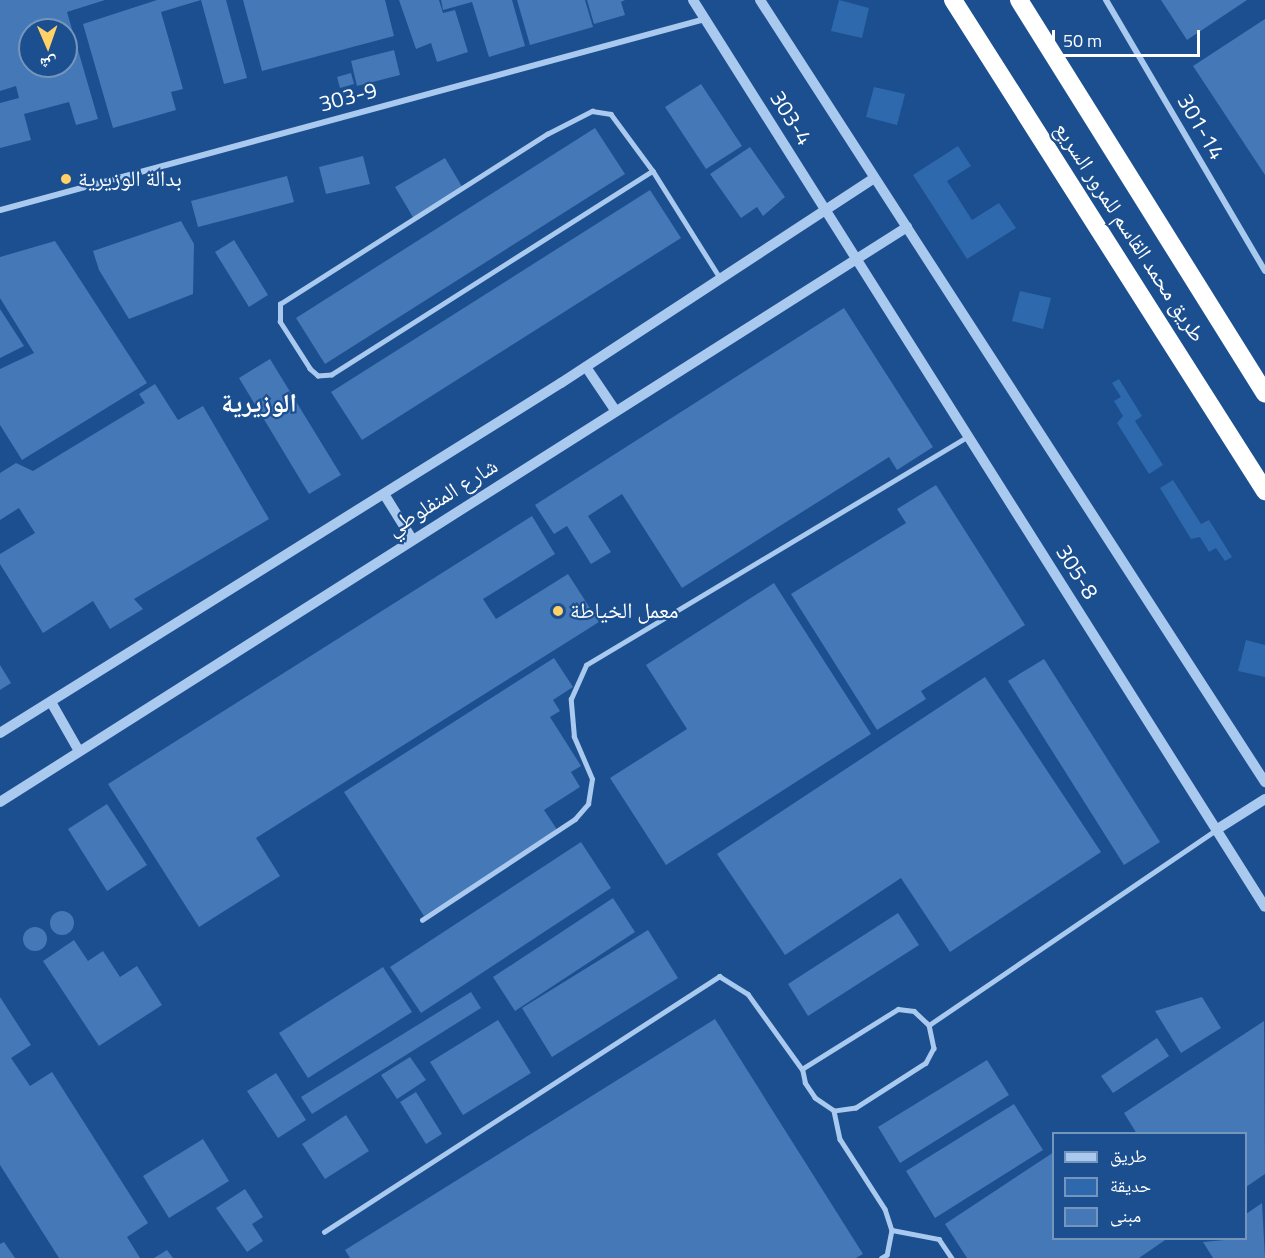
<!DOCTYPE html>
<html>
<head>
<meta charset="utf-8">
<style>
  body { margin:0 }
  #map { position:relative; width:1265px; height:1258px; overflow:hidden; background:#1b4f8f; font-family:"Titillium Web","Noto Naskh Arabic",sans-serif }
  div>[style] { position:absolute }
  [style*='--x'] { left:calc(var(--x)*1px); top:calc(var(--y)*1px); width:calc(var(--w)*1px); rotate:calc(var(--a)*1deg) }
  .green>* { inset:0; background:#2e69ad }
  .building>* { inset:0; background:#4478b7 }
  .round { border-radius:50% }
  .service>* { height:4.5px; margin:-2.25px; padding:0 2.25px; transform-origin:2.25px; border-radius:2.25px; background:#a9c9ee }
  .minor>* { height:6px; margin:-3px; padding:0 3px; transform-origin:3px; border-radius:3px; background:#a9c9ee }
  .tertiary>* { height:10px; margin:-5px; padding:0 5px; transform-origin:5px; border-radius:5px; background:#a9c9ee }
  .motorway>* { height:18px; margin:-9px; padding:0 9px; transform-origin:9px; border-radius:9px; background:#fff }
  .dots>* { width:16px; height:16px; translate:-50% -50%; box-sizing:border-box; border:3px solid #1b4f8f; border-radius:50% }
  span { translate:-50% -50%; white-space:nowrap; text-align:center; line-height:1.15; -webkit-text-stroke:4.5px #1b4f8f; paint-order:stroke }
  .street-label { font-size:22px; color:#fff }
  .poi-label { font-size:22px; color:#fff }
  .left { translate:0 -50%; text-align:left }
  .quarter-label { font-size:26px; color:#fff; font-weight:700 }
  .legend { position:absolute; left:1052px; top:1132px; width:195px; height:108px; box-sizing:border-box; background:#1b4f8f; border:2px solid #7695bc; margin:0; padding:8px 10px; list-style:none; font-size:18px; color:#fff }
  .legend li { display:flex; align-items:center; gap:12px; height:30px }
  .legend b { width:30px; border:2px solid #7695bc }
  .north { position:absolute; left:18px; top:18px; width:60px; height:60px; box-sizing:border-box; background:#1b4f8f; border:2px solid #7695bc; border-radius:50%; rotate:178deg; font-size:16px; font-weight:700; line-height:24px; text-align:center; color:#fff }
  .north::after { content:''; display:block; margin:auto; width:21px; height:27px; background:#ffd166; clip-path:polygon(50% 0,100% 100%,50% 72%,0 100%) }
  .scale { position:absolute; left:1052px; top:30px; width:148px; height:27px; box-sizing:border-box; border:3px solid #fff; border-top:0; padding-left:8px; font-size:18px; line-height:21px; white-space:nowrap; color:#fff; -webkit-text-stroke:4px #1b4f8f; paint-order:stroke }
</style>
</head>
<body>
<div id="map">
  <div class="green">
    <i style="clip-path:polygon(839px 0,869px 8px,862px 38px,831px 31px)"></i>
    <i style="clip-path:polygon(874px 87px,905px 94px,897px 125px,866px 117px)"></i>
    <i style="clip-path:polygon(958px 146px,971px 166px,947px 181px,972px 220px,999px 203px,1016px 228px,967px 259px,913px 175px)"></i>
    <i style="clip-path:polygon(1020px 291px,1051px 298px,1043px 329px,1012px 321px)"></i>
    <i style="clip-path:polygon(1119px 379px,1142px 416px,1135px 421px,1163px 465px,1149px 474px,1117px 423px,1123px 416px,1114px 401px,1121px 397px,1112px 383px)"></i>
    <i style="clip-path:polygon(1173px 480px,1201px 524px,1209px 520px,1232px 557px,1225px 561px,1216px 548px,1209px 552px,1200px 537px,1191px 539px,1160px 488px)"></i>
    <i style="clip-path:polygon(1246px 640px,1265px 645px,1265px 677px,1238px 671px)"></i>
  </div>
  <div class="building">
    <i style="clip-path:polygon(evenodd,0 0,105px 0,67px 12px,98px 119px,76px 125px,69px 102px,24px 114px,31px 140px,0 148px,0 103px,19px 98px,16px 86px,0 91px,0 0,30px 30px,66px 30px,66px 66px,30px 66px,30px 30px)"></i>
    <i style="clip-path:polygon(157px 0,201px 0,161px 12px,183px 89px,171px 92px,176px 110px,113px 128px,83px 24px)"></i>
    <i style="clip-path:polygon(201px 0,226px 0,247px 78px,224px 84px)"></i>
    <i style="clip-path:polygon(243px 0,385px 0,394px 36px,262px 71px)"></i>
    <i style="clip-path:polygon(399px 0,439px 0,443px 13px,455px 10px,468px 52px,437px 62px,431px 43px,416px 49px)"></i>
    <i style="clip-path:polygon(441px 0,512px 0,525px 46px,489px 57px,472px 2px,443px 10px)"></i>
    <i style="clip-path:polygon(517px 0,585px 0,593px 27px,530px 45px)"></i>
    <i style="clip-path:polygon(587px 0,625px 0,621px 2px,625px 15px,594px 24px)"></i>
    <i style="clip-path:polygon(1161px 0,1247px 0,1187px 40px)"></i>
    <i style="clip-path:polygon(1265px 19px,1265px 175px,1193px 66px)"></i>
    <i style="clip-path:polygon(394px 50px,400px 75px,357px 86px,351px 61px)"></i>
    <i style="clip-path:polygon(351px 73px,354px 84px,340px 88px,337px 77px)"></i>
    <i style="clip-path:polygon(701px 84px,742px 146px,706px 169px,665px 107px)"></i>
    <i style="clip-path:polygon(595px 128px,625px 174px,325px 364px,296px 318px)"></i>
    <i style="clip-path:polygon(750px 147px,785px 197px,763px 216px,757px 207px,741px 218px,710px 174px)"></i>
    <i style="clip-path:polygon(363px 156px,370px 184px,326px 194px,319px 167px)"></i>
    <i style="clip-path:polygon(445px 158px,464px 190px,414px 219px,395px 187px)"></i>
    <i style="clip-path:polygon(287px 176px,294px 202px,198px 227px,191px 201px)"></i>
    <i style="clip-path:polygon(650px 190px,681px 238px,362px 440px,331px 392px)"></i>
    <i style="clip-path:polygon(181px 221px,194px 244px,193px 294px,129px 319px,99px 270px,93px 251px)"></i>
    <i style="clip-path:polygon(234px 240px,268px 295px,249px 307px,215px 252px)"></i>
    <i style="clip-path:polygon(55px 241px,147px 383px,22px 460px,0 425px,0 369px,34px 353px,0 298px,0 257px)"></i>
    <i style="clip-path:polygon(844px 308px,933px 447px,897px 470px,889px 457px,682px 588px,622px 494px,588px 516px,611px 552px,591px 564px,567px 526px,554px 534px,535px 505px)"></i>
    <i style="clip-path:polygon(0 309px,24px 346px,0 358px)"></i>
    <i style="clip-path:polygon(270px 359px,341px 475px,309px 494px,239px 378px)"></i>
    <i style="clip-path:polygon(155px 384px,178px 420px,203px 406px,269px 519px,134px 599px,143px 609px,110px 629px,93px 601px,43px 633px,0 564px,0 554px,35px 533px,19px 508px,0 520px,0 473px,16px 463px,33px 471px,145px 403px,139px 394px)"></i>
    <i style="clip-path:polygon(936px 485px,1025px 625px,921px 691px,926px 699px,877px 730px,791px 594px,906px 523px,897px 509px)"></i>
    <i style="clip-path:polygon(532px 516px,555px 554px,483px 599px,496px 619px,568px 574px,599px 622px,256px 838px,280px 876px,199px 927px,108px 784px)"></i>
    <i style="clip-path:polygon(774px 583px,871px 734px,666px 865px,610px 778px,687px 729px,646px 665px)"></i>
    <i style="clip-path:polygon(554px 658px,573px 687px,553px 700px,560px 711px,550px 717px,581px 766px,571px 772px,580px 787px,544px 810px,558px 831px,424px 916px,344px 792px)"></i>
    <i style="clip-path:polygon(1044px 659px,1160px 842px,1124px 865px,1008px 681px)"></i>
    <i style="clip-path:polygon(0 665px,11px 683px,0 690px)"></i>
    <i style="clip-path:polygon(985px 677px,1101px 852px,950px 952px,901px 878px,785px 955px,717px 854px)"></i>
    <i style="clip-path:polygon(107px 804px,147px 865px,107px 891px,68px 829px)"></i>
    <i style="clip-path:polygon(581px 842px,611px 888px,421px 1013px,390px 967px)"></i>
    <i style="clip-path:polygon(613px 898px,635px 932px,515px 1011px,493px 977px)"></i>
    <i class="round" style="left:50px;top:911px;width:24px;height:24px"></i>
    <i style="clip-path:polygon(898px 913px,919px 945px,808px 1016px,788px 984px)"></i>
    <i class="round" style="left:23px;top:927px;width:24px;height:24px"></i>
    <i style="clip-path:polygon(648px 930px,678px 978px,552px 1057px,522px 1008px)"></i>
    <i style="clip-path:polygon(74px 940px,88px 961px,103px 951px,120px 977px,137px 966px,162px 1005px,99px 1046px,43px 961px)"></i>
    <i style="clip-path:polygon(383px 967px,412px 1012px,308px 1078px,279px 1033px)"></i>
    <i style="clip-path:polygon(471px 992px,481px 1008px,312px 1114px,301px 1097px)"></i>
    <i style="clip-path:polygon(0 997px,31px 1045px,11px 1058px,30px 1086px,52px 1072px,148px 1223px,127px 1237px,140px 1258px,59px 1258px,0 1165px)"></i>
    <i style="clip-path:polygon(1202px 997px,1221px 1028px,1181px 1053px,1155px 1011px)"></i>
    <i style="clip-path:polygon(715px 1019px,863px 1254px,856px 1258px,350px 1258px,345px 1250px)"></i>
    <i style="clip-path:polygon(498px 1020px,531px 1073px,463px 1115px,430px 1062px)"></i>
    <i style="clip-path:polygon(1264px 1021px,1265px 1174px,1246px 1187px,1246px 1134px,1137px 1134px,1124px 1113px)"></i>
    <i style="clip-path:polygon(1157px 1038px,1169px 1056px,1113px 1093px,1101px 1076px)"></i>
    <i style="clip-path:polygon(410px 1057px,426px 1080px,397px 1099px,381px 1075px)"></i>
    <i style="clip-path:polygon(987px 1060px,1009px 1095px,900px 1163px,878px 1127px)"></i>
    <i style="clip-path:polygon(276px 1073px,306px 1120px,278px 1138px,247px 1091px)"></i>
    <i style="clip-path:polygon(416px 1092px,442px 1134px,426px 1144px,400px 1102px)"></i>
    <i style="clip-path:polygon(1014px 1104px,1043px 1150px,935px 1218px,906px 1171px)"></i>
    <i style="clip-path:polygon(346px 1115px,369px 1151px,325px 1179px,302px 1144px)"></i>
    <i style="clip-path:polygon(203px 1139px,229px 1181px,169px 1218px,143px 1176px)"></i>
    <i style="clip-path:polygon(1054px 1152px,1054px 1238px,1168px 1238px,1139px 1258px,967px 1258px,945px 1224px)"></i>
    <i style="clip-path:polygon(245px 1189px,263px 1217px,252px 1224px,263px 1241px,247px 1252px,216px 1208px)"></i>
    <i style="clip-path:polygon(1262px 1203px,1265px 1258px,1213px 1258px,1203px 1242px,1246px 1238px,1246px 1214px)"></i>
    <i style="clip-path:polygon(4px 1242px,15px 1258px,0 1258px,0 1244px)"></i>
    <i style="clip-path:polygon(167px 1250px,173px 1258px,154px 1258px)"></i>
  </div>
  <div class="service">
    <i style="--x:653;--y:171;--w:380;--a:147.6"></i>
    <i style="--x:332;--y:375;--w:14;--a:176"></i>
    <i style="--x:318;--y:376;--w:11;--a:-139"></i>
    <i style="--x:310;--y:369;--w:56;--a:-122.6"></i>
    <i style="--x:280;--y:322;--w:18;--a:-90"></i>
    <i style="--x:280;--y:304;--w:317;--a:-32.5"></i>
    <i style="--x:547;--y:134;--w:51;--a:-27.1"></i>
    <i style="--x:592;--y:111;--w:19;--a:9"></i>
    <i style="--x:611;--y:114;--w:71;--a:53.6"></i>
    <i style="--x:653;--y:171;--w:126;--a:57.9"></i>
    <i style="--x:422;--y:920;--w:183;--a:-33.4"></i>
    <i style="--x:575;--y:819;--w:20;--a:-49"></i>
    <i style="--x:588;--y:804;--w:25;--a:-81"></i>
    <i style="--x:592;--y:779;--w:46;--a:-113.2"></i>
    <i style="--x:574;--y:737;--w:38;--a:-95"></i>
    <i style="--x:571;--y:699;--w:37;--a:-66"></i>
    <i style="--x:586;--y:665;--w:446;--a:-30.9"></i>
    <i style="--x:898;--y:1009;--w:16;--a:7"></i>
    <i style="--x:914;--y:1011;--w:21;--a:43"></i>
    <i style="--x:929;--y:1025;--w:24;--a:78"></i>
    <i style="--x:934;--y:1048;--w:17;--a:118"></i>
    <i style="--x:926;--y:1063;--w:83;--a:147.3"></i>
    <i style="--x:856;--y:1108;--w:22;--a:172"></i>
    <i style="--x:834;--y:1111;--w:23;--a:-146"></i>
    <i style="--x:815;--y:1098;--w:18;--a:-124"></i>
    <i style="--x:805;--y:1083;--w:14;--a:-102"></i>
    <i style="--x:802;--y:1069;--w:113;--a:-32"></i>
    <i style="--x:929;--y:1025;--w:347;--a:-34.2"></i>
    <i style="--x:834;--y:1111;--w:29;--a:78"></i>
    <i style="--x:840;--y:1139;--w:83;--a:57.3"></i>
    <i style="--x:885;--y:1209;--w:22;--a:72"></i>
    <i style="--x:892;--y:1230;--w:25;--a:101"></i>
    <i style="--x:887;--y:1255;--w:6;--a:149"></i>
    <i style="--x:892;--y:1230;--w:48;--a:10.8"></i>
    <i style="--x:939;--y:1239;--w:23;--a:56"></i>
    <i style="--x:324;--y:1232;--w:471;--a:-32.9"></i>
    <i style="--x:719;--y:976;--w:34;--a:32"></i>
    <i style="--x:748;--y:994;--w:92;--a:54.2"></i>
  </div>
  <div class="minor">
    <i style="--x:1106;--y:0;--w:314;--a:59.6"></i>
    <i style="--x:0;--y:210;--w:730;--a:-15.16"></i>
  </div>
  <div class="tertiary">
    <i style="--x:693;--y:0;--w:1072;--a:57.76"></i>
    <i style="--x:760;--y:0;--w:931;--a:57.15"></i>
    <i style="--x:586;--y:367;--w:52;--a:56"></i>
    <i style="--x:384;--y:494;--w:53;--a:58.1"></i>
    <i style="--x:51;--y:702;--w:56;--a:60.3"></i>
    <i style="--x:0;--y:733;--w:661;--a:-31.96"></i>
    <i style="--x:561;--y:383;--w:374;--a:-33.2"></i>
    <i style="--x:0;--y:802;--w:1074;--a:-32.37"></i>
    <i style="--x:1216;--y:830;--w:58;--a:-32.3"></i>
  </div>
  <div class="motorway">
    <i style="--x:953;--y:0;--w:582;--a:57.57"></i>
    <i style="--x:1019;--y:0;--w:464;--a:58"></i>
  </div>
  <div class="dots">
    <i style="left:66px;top:179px;background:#ffd166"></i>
    <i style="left:558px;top:611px;background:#ffd166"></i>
  </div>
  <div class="street-label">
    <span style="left:348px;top:97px;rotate:-15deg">303-9</span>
    <span style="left:791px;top:118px;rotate:58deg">303-4</span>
    <span style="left:1201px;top:127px;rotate:60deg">301-14</span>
    <span style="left:1130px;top:232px;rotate:57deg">طريق محمد القاسم للمرور السريع</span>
    <span style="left:442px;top:497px;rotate:-32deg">شارع المنفلوطي</span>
    <span style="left:1077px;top:572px;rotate:58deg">305-8</span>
  </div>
  <div class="poi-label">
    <span class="left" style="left:78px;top:179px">بدالة الوزيرية</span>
    <span class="left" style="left:570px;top:611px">معمل الخياطة</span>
  </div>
  <div class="quarter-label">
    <span style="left:259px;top:403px">الوزيرية</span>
  </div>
  <ul class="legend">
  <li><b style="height:8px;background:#a9c9ee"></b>طريق</li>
  <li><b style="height:16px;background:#2e69ad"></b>حديقة</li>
  <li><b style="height:16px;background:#4478b7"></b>مبنى</li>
  </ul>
  <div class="north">ش</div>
  <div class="scale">50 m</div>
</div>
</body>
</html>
